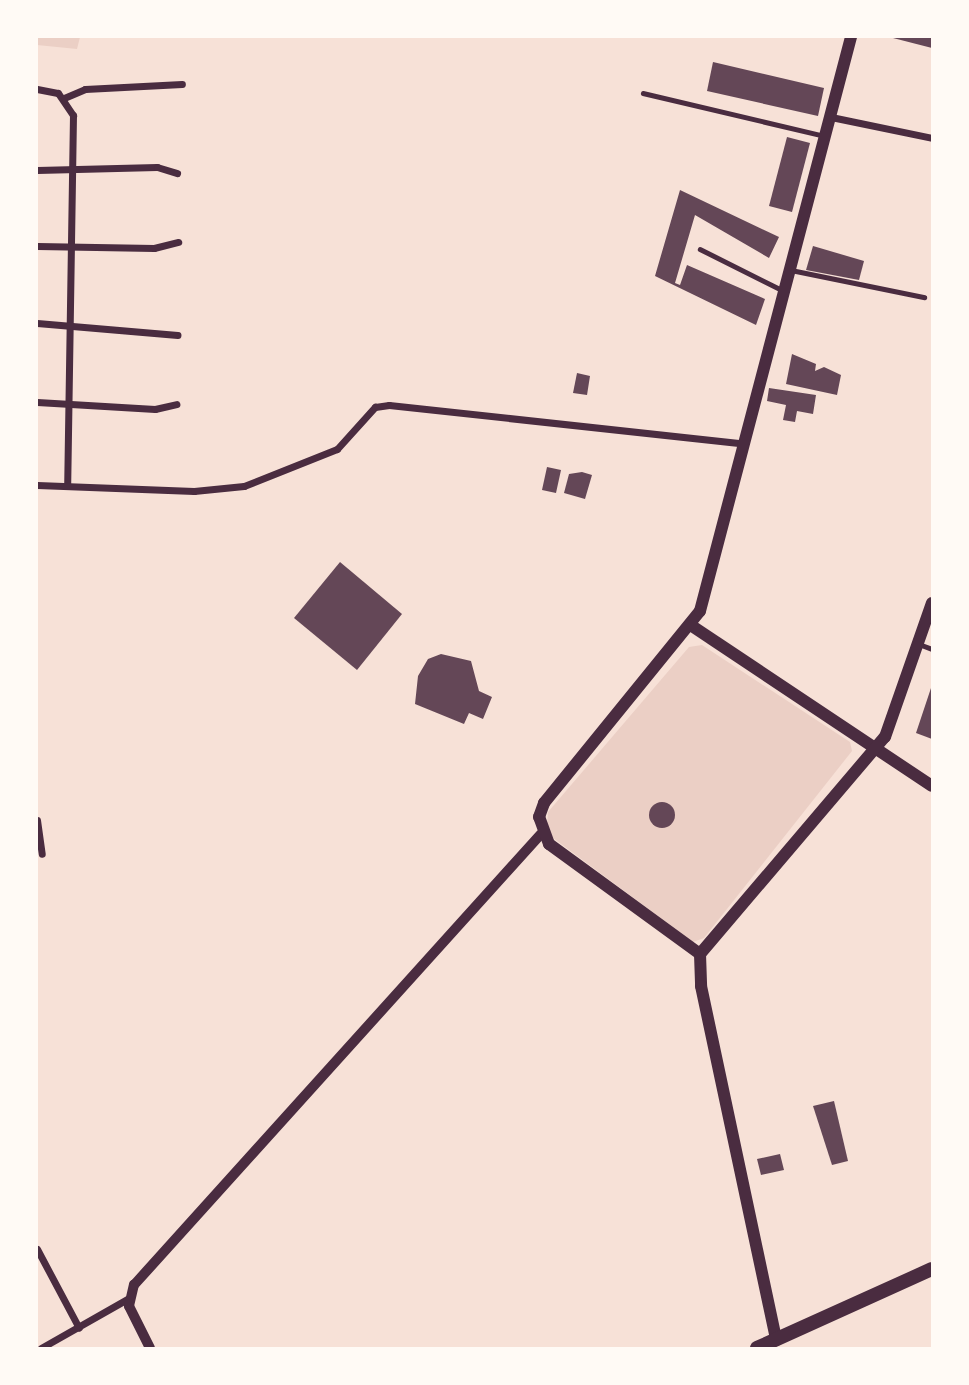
<!DOCTYPE html>
<html>
<head>
<meta charset="utf-8">
<style>
  body { margin:0 }
  #map { position:relative; width:969px; height:1385px; overflow:hidden; background:#f7e1d7; font-family:Barlow,sans-serif }
  div>[style] { position:absolute }
  [style*='--x'] { left:calc(var(--x)*1px); top:calc(var(--y)*1px); width:calc(var(--w)*1px); rotate:calc(var(--a)*1deg) }
  .green>* { inset:0; background:#ebcfc5 }
  .building>* { inset:0; background:#644757 }
  .round { border-radius:50% }
  .service>* { height:4.5px; margin:-2.25px; padding:0 2.25px; transform-origin:2.25px; border-radius:2.25px; background:#4a2c40 }
  .minor>* { height:7px; margin:-3.5px; padding:0 3.5px; transform-origin:3.5px; border-radius:3.5px; background:#4a2c40 }
  .tertiary>* { height:10px; margin:-5px; padding:0 5px; transform-origin:5px; border-radius:5px; background:#4a2c40 }
  .secondary>* { height:12px; margin:-6px; padding:0 6px; transform-origin:6px; border-radius:6px; background:#4a2c40 }
  .primary>* { height:14px; margin:-7px; padding:0 7px; transform-origin:7px; border-radius:7px; background:#4a2c40 }
  span { translate:-50% -50%; white-space:nowrap; text-align:center; line-height:1.15; -webkit-text-stroke:5px #fffaf5; paint-order:stroke }
  .frame { position:absolute; inset:0; border:38px solid #fffaf5; pointer-events:none }
</style>
</head>
<body>
<div id="map">
  <div class="green">
    <i style="clip-path:polygon(37px 37px,80px 37px,77px 49px,37px 45px)"></i>
    <i style="clip-path:polygon(702px 645px,850px 742px,852px 751px,704px 938px,693px 942px,553px 838px,547px 825px,548px 812px,689px 647px)"></i>
  </div>
  <div class="building">
    <i style="clip-path:polygon(932px 37px,932px 48px,893px 38px,893px 37px)"></i>
    <i style="clip-path:polygon(713px 62px,824px 88px,818px 116px,707px 91px)"></i>
    <i style="clip-path:polygon(787px 137px,810px 143px,792px 212px,769px 206px)"></i>
    <i style="clip-path:polygon(680px 190px,779px 237px,769px 258px,695px 215px,675px 283px,680px 285px,687px 265px,765px 299px,756px 325px,655px 276px)"></i>
    <i style="clip-path:polygon(813px 246px,864px 261px,859px 280px,806px 270px)"></i>
    <i style="clip-path:polygon(792px 354px,816px 364px,815px 371px,824px 367px,841px 375px,837px 395px,786px 384px)"></i>
    <i style="clip-path:polygon(577px 373px,590px 376px,587px 395px,573px 393px)"></i>
    <i style="clip-path:polygon(769px 388px,816px 395px,813px 414px,797px 411px,795px 422px,783px 420px,786px 405px,767px 401px)"></i>
    <i style="clip-path:polygon(547px 467px,561px 470px,556px 493px,542px 490px)"></i>
    <i style="clip-path:polygon(582px 472px,592px 475px,585px 499px,564px 493px,569px 474px)"></i>
    <i style="clip-path:polygon(340px 562px,402px 614px,357px 670px,294px 618px)"></i>
    <i style="clip-path:polygon(441px 654px,471px 661px,479px 691px,492px 697px,483px 719px,469px 713px,464px 724px,415px 704px,418px 676px,428px 659px)"></i>
    <i style="clip-path:polygon(932px 685px,932px 739px,916px 733px)"></i>
    <i class="round" style="left:649px;top:802px;width:26px;height:26px"></i>
    <i style="clip-path:polygon(834px 1101px,848px 1161px,832px 1165px,813px 1106px)"></i>
    <i style="clip-path:polygon(780px 1154px,784px 1170px,761px 1175px,757px 1159px)"></i>
  </div>
  <div class="service">
    <i style="--x:643;--y:93;--w:187;--a:13.3"></i>
    <i style="--x:700;--y:249;--w:94;--a:26.6"></i>
    <i style="--x:791;--y:270;--w:136;--a:11.5"></i>
    <i style="--x:919;--y:644;--w:14;--a:21"></i>
  </div>
  <div class="minor">
    <i style="--x:37;--y:89;--w:21;--a:11"></i>
    <i style="--x:58;--y:93;--w:27;--a:56"></i>
    <i style="--x:73;--y:115;--w:371;--a:90.9"></i>
    <i style="--x:64;--y:98;--w:23;--a:-23"></i>
    <i style="--x:85;--y:89;--w:97;--a:-3"></i>
    <i style="--x:831;--y:117;--w:103;--a:11.7"></i>
    <i style="--x:37;--y:170;--w:120;--a:-1.4"></i>
    <i style="--x:157;--y:167;--w:21;--a:17"></i>
    <i style="--x:37;--y:246;--w:117;--a:1"></i>
    <i style="--x:154;--y:248;--w:25;--a:-14"></i>
    <i style="--x:37;--y:323;--w:141;--a:4.9"></i>
    <i style="--x:37;--y:402;--w:118;--a:3.4"></i>
    <i style="--x:155;--y:409;--w:22;--a:-13"></i>
    <i style="--x:37;--y:485;--w:157;--a:2.2"></i>
    <i style="--x:194;--y:491;--w:50;--a:-5.7"></i>
    <i style="--x:244;--y:486;--w:100;--a:-21.7"></i>
    <i style="--x:337;--y:449;--w:57;--a:-47.9"></i>
    <i style="--x:375;--y:407;--w:14;--a:-8"></i>
    <i style="--x:389;--y:405;--w:354;--a:6.2"></i>
    <i style="--x:37;--y:820;--w:34;--a:82"></i>
    <i style="--x:37;--y:1249;--w:89;--a:62"></i>
    <i style="--x:41;--y:1348;--w:101;--a:-29.6"></i>
  </div>
  <div class="tertiary">
    <i style="--x:150;--y:1348;--w:47;--a:-116.6"></i>
    <i style="--x:129;--y:1306;--w:22;--a:-77"></i>
    <i style="--x:134;--y:1285;--w:607;--a:-47.94"></i>
  </div>
  <div class="secondary">
    <i style="--x:692;--y:626;--w:288;--a:33.7"></i>
    <i style="--x:700;--y:954;--w:187;--a:-143.9"></i>
    <i style="--x:549;--y:844;--w:29;--a:-110"></i>
    <i style="--x:539;--y:817;--w:15;--a:-70"></i>
    <i style="--x:544;--y:803;--w:247;--a:-50.9"></i>
    <i style="--x:700;--y:611;--w:594;--a:-75.26"></i>
    <i style="--x:700;--y:954;--w:285;--a:-49.6"></i>
    <i style="--x:885;--y:737;--w:142;--a:-70.7"></i>
    <i style="--x:700;--y:954;--w:32;--a:88"></i>
    <i style="--x:701;--y:986;--w:362;--a:78"></i>
  </div>
  <div class="primary">
    <i style="--x:757;--y:1348;--w:192;--a:-24.3"></i>
  </div>
  <div class="frame"></div>
</div>
</body>
</html>
